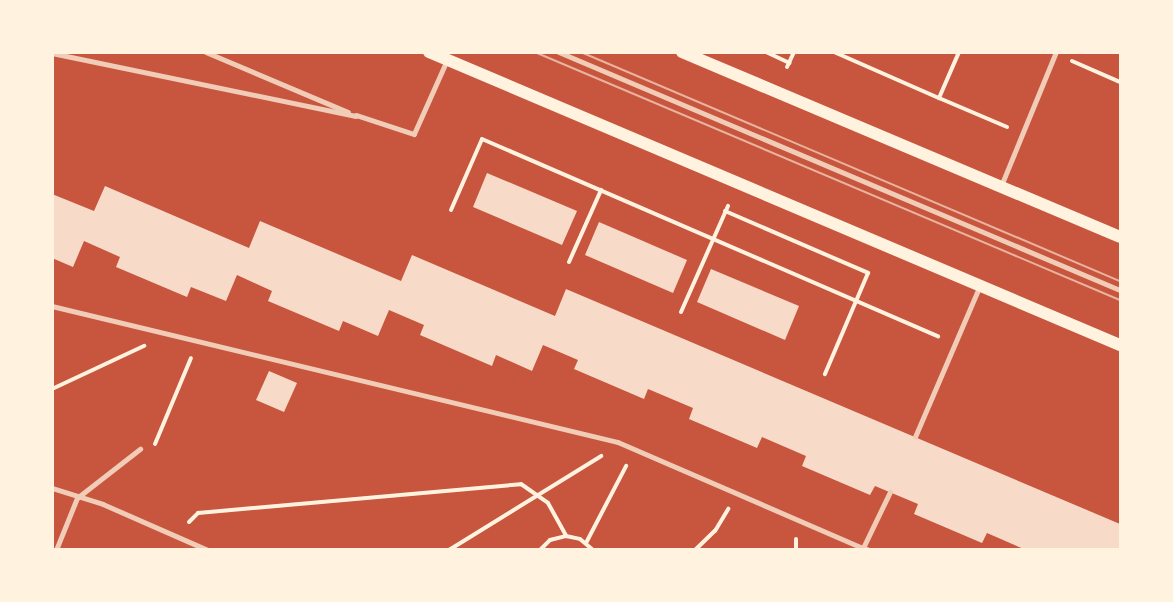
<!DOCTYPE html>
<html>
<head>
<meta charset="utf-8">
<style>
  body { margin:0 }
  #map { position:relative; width:1173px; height:602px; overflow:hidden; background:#c8553d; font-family:"DejaVu Sans",sans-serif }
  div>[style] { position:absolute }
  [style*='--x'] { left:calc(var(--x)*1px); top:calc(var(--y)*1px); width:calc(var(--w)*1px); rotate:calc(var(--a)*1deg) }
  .building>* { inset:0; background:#f7dbc8 }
  .path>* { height:4px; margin:-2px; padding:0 2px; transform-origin:2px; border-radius:2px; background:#fff3e0 }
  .service>* { height:4.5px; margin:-2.25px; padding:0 2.25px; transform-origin:2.25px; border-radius:2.25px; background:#f1ccb7 }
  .secondary>* { height:12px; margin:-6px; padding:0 6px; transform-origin:6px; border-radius:6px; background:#fff3e0 }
  .tram>* { height:1.5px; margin:-0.75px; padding:0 0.75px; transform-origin:0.75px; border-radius:0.75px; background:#e9b49f }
  span { translate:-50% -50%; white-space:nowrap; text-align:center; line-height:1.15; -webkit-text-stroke:4.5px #fff3e0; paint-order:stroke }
  .frame { position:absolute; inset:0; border:54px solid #fff3e0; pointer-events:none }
</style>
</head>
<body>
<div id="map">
  <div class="building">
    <i style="clip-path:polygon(487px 173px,577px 211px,562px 245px,473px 207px)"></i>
    <i style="clip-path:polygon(105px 186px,249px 248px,260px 221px,401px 281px,412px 255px,555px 316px,566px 289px,1120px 524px,1120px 550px,1026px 550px,987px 533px,982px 543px,914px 514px,918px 504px,875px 486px,870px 495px,802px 466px,806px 456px,762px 437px,757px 448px,689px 419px,693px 408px,648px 389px,644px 399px,574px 369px,578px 360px,543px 345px,532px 371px,496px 355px,492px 366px,420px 335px,424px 325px,389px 310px,378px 336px,343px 321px,339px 331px,268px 301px,272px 291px,237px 275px,226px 301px,191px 287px,187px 297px,116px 267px,120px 257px,84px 241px,73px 267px,52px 258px,52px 194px,94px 211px)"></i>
    <i style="clip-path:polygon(599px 222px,687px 260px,673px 293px,585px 255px)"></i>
    <i style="clip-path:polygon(711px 269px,799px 306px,785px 340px,697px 302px)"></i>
    <i style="clip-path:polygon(269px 371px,297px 383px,284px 412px,256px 400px)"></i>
  </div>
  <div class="path">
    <i style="--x:766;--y:52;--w:26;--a:25"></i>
    <i style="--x:834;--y:52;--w:115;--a:23.7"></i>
    <i style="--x:939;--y:98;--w:50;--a:-66.5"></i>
    <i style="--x:1072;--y:61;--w:52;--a:23.6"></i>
    <i style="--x:787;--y:67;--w:17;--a:-65"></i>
    <i style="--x:939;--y:98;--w:74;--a:23.1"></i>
    <i style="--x:451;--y:210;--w:77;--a:-66.4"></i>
    <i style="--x:482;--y:139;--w:497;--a:23.4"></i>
    <i style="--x:725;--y:211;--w:156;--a:23.4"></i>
    <i style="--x:868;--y:273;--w:110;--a:113.1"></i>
    <i style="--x:569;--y:262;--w:79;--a:-66"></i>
    <i style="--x:681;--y:312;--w:116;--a:-66.1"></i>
    <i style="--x:52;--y:389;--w:102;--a:-25.1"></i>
    <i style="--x:155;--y:444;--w:93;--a:-67.3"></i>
    <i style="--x:189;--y:522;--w:13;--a:-45"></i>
    <i style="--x:198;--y:513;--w:324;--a:-5.1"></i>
    <i style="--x:521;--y:484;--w:33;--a:35"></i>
    <i style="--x:548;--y:503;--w:38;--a:61"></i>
    <i style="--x:586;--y:543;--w:87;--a:-62.5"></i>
    <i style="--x:449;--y:550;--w:179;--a:-31.7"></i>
    <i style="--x:540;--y:550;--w:14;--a:-45"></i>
    <i style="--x:550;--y:540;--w:16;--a:-14"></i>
    <i style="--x:566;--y:536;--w:14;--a:12"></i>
    <i style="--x:580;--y:539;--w:17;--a:40"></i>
    <i style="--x:695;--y:550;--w:28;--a:-44"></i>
    <i style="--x:715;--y:531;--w:26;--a:-59"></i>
    <i style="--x:796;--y:550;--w:11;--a:-90"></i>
  </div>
  <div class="service">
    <i style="--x:206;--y:52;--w:154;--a:22.9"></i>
    <i style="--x:559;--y:52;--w:609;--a:22.99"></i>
    <i style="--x:52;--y:53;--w:310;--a:11.7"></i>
    <i style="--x:356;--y:115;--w:61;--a:18.1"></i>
    <i style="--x:414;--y:134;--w:81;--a:-66"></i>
    <i style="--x:1001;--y:186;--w:145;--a:-67.7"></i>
    <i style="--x:52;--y:306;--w:582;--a:13.51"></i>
    <i style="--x:618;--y:442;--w:267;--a:23.4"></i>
    <i style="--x:915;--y:437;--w:162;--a:-66.8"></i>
    <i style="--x:52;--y:488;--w:53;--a:17.4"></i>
    <i style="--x:103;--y:504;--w:115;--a:23.7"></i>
    <i style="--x:56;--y:550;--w:56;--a:-68"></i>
    <i style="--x:77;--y:498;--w:80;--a:-37.9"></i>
    <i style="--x:868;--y:550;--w:5;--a:-158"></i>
    <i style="--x:863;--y:548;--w:62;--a:-64.3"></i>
  </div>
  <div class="secondary">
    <i style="--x:429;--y:52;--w:751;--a:22.98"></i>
    <i style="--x:682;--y:52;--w:475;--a:22.9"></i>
  </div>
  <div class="tram">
    <i style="--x:535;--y:52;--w:635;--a:22.97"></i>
    <i style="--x:581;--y:52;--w:586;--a:23.02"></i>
  </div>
  <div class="frame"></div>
</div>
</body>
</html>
